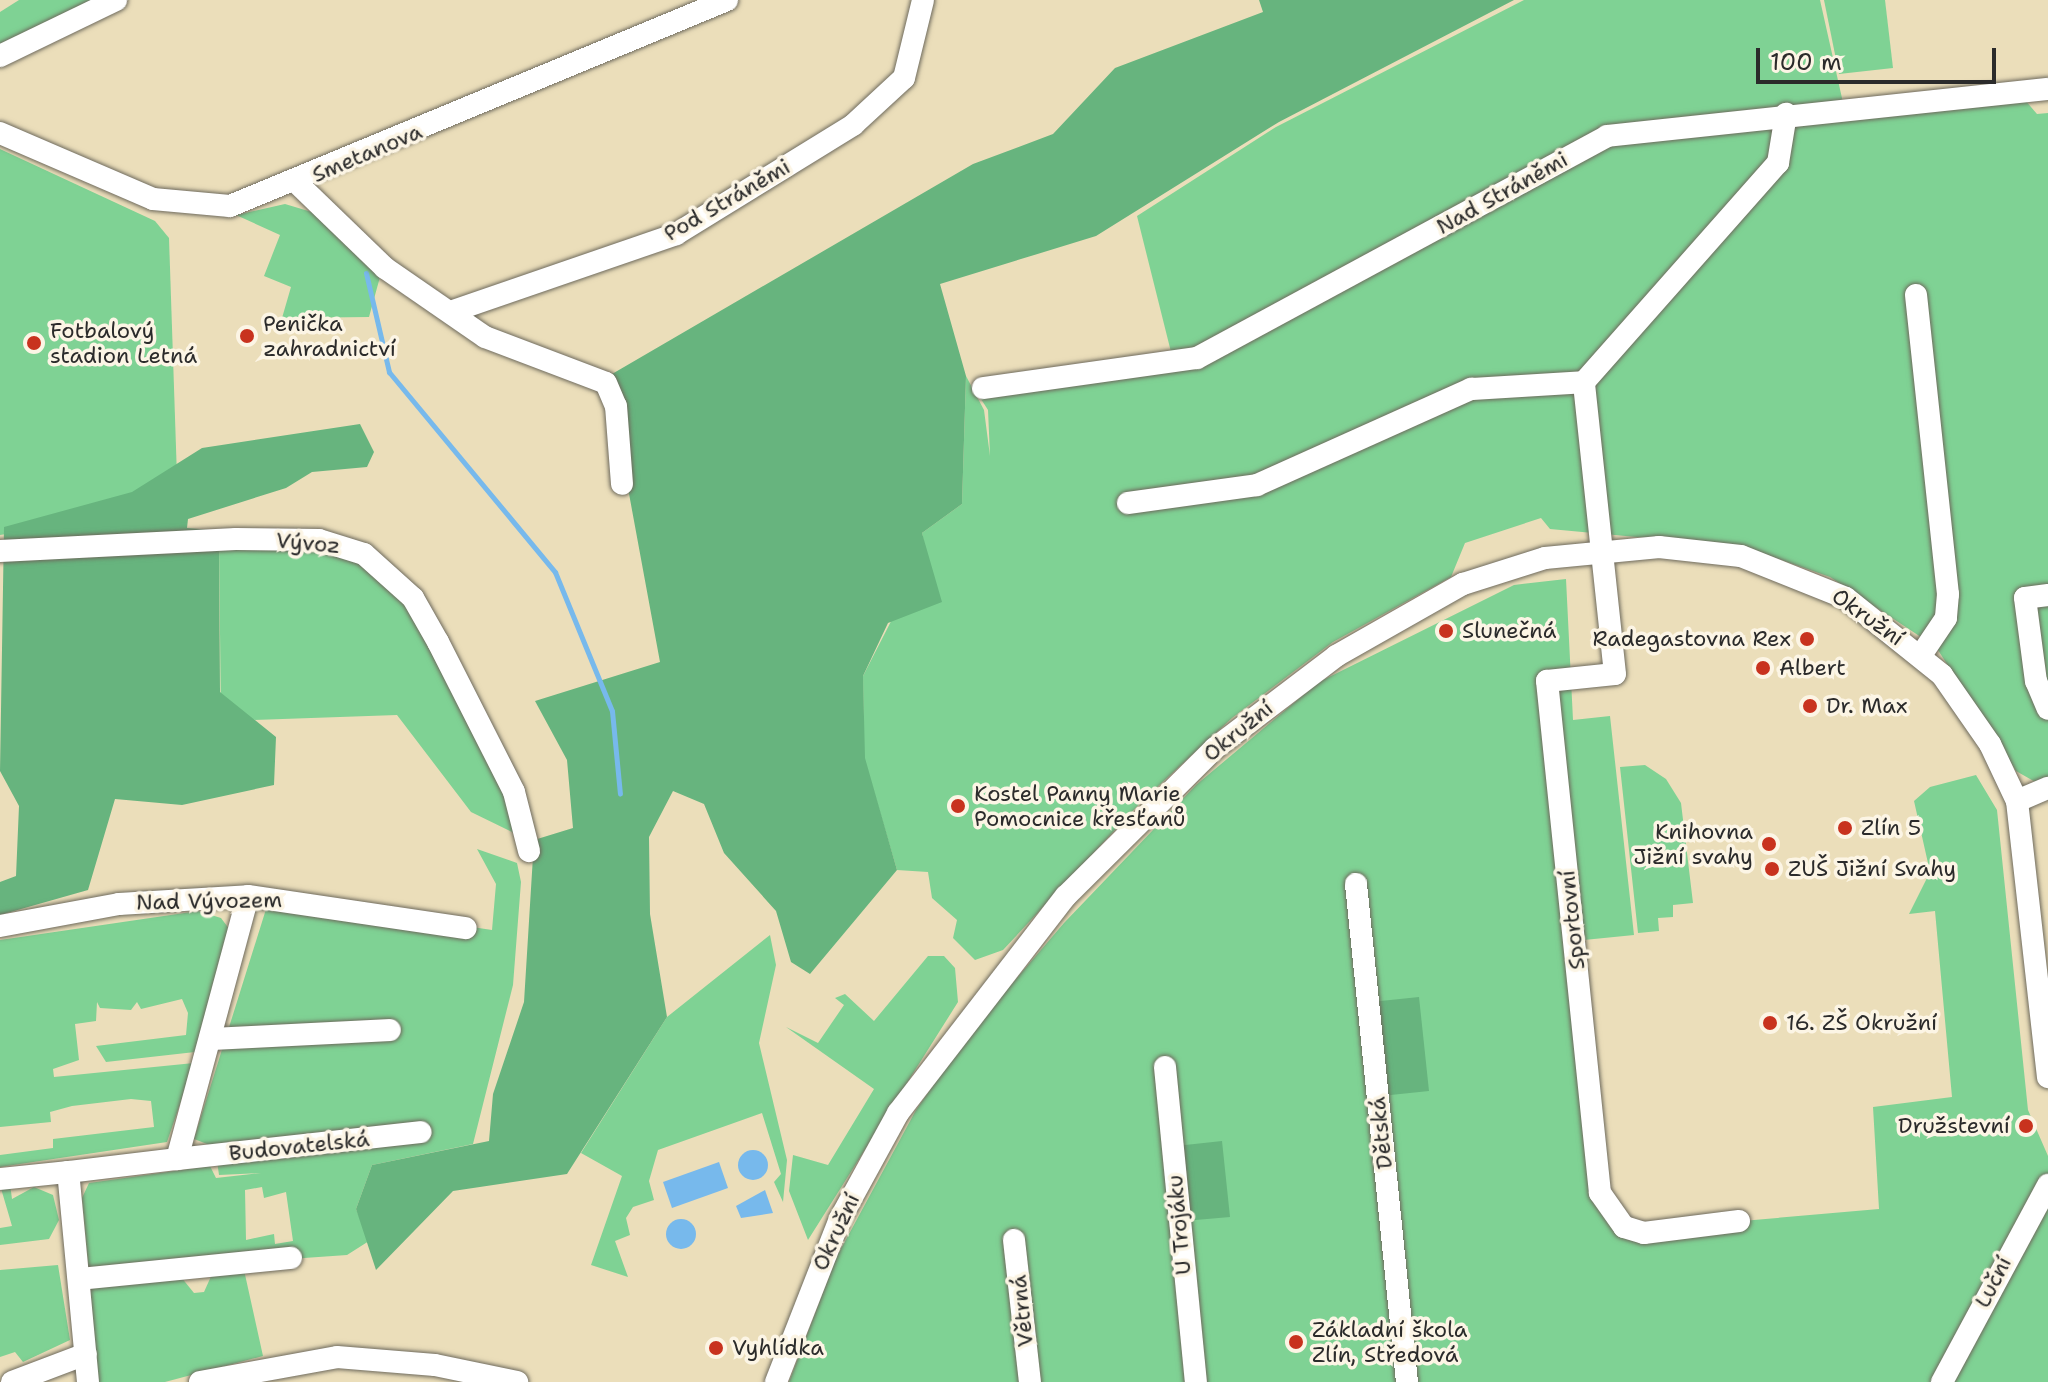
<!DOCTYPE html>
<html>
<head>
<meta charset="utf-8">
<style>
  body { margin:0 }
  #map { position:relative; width:2048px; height:1382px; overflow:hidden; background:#ebdeba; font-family:"Shantell Sans",sans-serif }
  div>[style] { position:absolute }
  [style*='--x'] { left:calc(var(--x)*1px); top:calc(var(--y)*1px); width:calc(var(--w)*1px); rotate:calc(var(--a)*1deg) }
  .green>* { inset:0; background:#7fd294 }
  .forest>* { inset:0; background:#67b47e }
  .water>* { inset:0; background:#77b9ec }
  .round { border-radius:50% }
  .stream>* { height:5px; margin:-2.5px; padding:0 2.5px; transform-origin:2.5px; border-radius:2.5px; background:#77b9ec }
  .roads { filter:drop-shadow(0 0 2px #6e6a5d) drop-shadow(0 0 2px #6e6a5d) }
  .minor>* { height:22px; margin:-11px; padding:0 11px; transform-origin:11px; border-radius:11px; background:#fff }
  .dots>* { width:22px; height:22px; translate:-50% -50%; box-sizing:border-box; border:4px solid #fcf5e5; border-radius:50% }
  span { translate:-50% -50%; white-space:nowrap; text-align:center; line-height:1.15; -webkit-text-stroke:7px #fcf5e5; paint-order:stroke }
  .street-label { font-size:22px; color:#2b2b2b }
  .poi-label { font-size:22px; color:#2b2b2b }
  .left { translate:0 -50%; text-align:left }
  .right { translate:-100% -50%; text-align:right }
  .scale { position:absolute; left:1756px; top:48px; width:240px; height:36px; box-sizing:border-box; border:4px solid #2b2b2b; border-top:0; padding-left:10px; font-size:24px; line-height:28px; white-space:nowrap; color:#2b2b2b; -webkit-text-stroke:6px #fcf5e5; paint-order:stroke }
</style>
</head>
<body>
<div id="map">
  <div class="green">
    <i style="clip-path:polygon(19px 0,93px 0,0 47px,0 12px)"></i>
    <i style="clip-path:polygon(1524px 0,1820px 0,1846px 116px,2025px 100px,2037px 114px,2048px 113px,2048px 789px,2016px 771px,1936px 647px,1830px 577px,1744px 547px,1550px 529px,1541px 518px,1465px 543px,1451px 577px,1333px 642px,1232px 718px,1142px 801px,1003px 950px,975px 960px,953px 938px,957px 920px,932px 898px,928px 872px,897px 870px,864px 758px,863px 676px,926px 553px,922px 533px,962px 504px,966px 376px,984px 410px,990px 456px,988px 410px,972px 385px,1173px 360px,1137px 216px,1276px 127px)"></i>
    <i style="clip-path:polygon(1824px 0,1885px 0,1893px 68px,1839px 74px)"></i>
    <i style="clip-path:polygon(0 149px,155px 221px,169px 238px,178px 507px,0 535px)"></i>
    <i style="clip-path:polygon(285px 204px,315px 213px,380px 277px,369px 317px,282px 318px,291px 287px,264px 276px,280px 235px,236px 215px)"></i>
    <i style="clip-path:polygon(219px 544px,325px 545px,361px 559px,397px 588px,507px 796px,518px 835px,471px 812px,397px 715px,221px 721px)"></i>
    <i style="clip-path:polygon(1566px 579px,1573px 720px,1610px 716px,1634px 935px,1584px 940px,1615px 1232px,1879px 1209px,1873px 1107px,1952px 1097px,1935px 911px,1909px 914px,1930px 872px,1914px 801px,1930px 787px,1976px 775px,1997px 810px,2028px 1110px,2048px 1156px,2048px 1382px,789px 1382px,836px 1258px,916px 1110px,969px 1034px,1064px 923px,1196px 785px,1319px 682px,1514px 585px)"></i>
    <i style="clip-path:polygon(1645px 765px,1666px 779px,1681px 803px,1693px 903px,1673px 905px,1673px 917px,1658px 918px,1659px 931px,1638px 933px,1620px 767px)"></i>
    <i style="clip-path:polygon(evenodd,477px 849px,517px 863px,521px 882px,513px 985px,473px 1144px,372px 1165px,356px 1209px,369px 1241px,347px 1255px,89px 1273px,82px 1198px,89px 1183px,210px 1166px,216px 1178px,261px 1173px,219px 1175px,215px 1147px,194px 1139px,267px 906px,279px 898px,492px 930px,496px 884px,477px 849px,262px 1187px,264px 1198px,286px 1192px,293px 1241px,275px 1244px,274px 1234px,246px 1240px,245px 1190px,262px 1187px)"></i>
    <i style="clip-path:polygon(198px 911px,221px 918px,230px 930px,195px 1052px,106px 1062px,96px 1046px,186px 1035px,188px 1013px,182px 999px,141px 1009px,137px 1002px,131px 1010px,100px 1008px,97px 1002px,96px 1021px,75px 1024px,79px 1060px,53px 1069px,54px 1077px,194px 1063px,167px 1142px,0 1167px,0 1155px,53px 1148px,53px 1139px,154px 1127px,151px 1101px,131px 1099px,72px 1106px,50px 1112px,51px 1122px,0 1127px,0 940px)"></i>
    <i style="clip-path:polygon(770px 935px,776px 965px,759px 1043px,787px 1160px,783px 1202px,796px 1231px,774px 1182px,781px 1174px,762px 1113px,658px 1150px,649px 1181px,654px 1200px,633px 1207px,626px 1218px,630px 1235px,615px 1241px,628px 1277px,591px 1265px,622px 1176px,581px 1153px,667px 1017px)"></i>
    <i style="clip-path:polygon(928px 956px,944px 956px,955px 968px,958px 1002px,808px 1240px,789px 1191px,793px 1155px,828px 1165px,874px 1089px,786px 1027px,818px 1043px,844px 1005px,835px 998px,845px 994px,874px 1021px)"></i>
    <i style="clip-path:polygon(10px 1184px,12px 1199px,34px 1187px,53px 1195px,59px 1220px,49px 1239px,0 1245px,0 1228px,12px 1226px,0 1185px)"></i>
    <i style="clip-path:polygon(58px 1265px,70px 1340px,23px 1362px,15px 1352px,0 1357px,0 1270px)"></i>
    <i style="clip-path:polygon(244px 1270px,263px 1356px,165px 1382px,96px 1382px,90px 1282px,181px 1277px,194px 1293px,204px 1292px,213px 1272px)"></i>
  </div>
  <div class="forest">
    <i style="clip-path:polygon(1259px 0,1514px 0,1279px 122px,1096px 236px,940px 284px,966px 376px,962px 504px,922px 533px,942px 602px,888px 623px,863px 676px,865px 758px,897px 870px,810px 974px,791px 962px,776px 911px,724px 853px,704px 804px,673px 791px,649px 837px,650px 914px,667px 1017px,567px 1174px,453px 1191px,376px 1270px,356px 1209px,372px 1165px,489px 1141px,493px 1094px,524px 1002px,534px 840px,573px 828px,567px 760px,535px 701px,660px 662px,625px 472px,600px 381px,973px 164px,1053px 134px,1115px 68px,1263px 12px)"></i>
    <i style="clip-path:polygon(360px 424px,374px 452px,367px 467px,312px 472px,286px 488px,188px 519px,187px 528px,225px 531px,219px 545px,220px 692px,276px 737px,274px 785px,182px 805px,115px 799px,88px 890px,0 915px,0 882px,16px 876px,19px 806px,0 771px,4px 527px,132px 492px,202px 448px)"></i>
    <i style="clip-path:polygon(1419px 997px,1429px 1091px,1381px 1096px,1371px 1002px)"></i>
    <i style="clip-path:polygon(1222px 1141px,1230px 1217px,1184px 1221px,1176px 1146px)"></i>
  </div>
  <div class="water">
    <i class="round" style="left:738px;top:1150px;width:30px;height:30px"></i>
    <i style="clip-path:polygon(719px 1162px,728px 1188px,672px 1208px,663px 1182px)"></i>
    <i style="clip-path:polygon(765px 1190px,773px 1213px,741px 1218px,736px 1206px)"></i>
    <i class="round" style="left:666px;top:1219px;width:30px;height:30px"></i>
  </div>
  <div class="stream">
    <i style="--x:366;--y:273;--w:102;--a:76.9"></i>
    <i style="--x:389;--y:372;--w:260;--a:50.3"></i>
    <i style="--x:555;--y:572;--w:150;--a:67.7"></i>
    <i style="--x:612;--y:711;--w:83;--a:84.5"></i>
  </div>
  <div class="roads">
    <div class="minor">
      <i style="--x:0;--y:56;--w:129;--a:-25.8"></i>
      <i style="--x:0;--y:133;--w:167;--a:23.3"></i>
      <i style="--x:153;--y:199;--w:77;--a:5.2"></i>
      <i style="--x:230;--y:206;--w:538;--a:-22.51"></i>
      <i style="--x:297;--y:183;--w:122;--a:44"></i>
      <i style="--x:385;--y:268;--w:121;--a:34.6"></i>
      <i style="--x:485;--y:337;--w:129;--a:20.8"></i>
      <i style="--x:606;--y:383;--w:25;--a:67"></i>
      <i style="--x:616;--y:406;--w:78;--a:85.6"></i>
      <i style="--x:1916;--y:295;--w:301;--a:83.9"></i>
      <i style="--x:1948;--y:594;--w:24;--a:95"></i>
      <i style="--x:1946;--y:618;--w:45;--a:124"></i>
      <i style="--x:453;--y:311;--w:236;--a:-19"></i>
      <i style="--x:676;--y:234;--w:208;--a:-31.6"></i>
      <i style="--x:853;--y:125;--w:69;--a:-42.7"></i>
      <i style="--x:904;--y:78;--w:80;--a:-76.3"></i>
      <i style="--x:983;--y:388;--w:216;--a:-8"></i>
      <i style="--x:1197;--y:358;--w:466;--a:-28.4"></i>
      <i style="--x:1607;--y:136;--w:443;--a:-6.1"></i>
      <i style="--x:1128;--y:503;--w:130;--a:-7.9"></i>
      <i style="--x:1257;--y:485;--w:235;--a:-24.2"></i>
      <i style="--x:1471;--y:389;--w:113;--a:-3.5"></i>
      <i style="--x:0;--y:551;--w:236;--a:-2.9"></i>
      <i style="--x:236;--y:539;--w:83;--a:0.7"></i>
      <i style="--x:319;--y:540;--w:47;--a:17.3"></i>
      <i style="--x:364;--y:554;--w:66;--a:41.9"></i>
      <i style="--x:413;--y:598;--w:51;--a:60.4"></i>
      <i style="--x:438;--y:642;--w:168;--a:63.1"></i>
      <i style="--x:514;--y:792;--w:61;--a:75.7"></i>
      <i style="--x:2048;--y:595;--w:23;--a:173"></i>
      <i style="--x:2025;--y:598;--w:84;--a:82.5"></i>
      <i style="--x:2036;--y:681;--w:30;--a:67"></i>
      <i style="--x:2017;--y:801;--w:34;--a:-23"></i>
      <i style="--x:1356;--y:884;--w:501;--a:84.15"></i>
      <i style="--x:0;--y:926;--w:121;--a:-10.5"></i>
      <i style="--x:119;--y:904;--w:129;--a:-3.5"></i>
      <i style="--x:248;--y:896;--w:220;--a:8.4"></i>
      <i style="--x:213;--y:1039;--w:177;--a:-2.9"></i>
      <i style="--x:1165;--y:1067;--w:317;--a:84.4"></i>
      <i style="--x:177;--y:1159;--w:245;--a:-6.3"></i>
      <i style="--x:0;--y:1179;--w:68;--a:-5.9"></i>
      <i style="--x:1739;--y:1221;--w:96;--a:172.8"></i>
      <i style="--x:1644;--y:1233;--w:21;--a:-163"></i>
      <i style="--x:1624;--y:1227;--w:42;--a:-125.2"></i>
      <i style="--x:1600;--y:1193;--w:515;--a:-95.91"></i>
      <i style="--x:1547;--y:681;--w:68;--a:-5.9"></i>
      <i style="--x:1615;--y:674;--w:294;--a:-96.1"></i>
      <i style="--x:1584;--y:382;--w:293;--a:-48.5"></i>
      <i style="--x:1778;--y:163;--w:50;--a:-80.7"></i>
      <i style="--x:1014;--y:1240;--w:143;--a:83.6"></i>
      <i style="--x:79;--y:1279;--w:213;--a:-5.7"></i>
      <i style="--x:12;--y:1382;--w:79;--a:-20.7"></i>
      <i style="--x:88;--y:1382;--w:211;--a:-95.4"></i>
      <i style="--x:68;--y:1172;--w:110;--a:-6.8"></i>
      <i style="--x:177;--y:1159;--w:272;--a:-74.9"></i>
      <i style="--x:200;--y:1382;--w:139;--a:-10.3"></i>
      <i style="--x:337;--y:1357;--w:98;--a:4.7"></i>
      <i style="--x:435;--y:1365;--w:84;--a:11.7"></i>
      <i style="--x:776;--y:1382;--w:175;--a:-68.6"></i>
      <i style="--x:840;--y:1219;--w:121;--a:-61.3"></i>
      <i style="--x:898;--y:1113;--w:274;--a:-52.3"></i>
      <i style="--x:1066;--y:896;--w:210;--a:-44.8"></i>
      <i style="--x:1215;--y:748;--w:152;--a:-37.2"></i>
      <i style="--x:1336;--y:656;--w:146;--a:-29.6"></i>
      <i style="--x:1463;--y:584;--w:86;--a:-17.6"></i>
      <i style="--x:1545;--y:558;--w:115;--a:-5.5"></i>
      <i style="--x:1659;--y:547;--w:82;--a:6.3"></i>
      <i style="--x:1741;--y:556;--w:113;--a:21.8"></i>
      <i style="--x:1846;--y:598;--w:123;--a:38.7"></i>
      <i style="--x:1942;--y:675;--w:84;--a:55.2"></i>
      <i style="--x:1990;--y:744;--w:63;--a:64.7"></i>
      <i style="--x:2017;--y:801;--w:278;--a:83.6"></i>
      <i style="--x:1942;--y:1382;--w:224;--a:-61.7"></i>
    </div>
  </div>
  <div class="dots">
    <i style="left:247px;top:336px;background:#c8321e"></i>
    <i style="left:34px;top:343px;background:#c8321e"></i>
    <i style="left:1446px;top:631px;background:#c8321e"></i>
    <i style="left:1807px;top:639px;background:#c8321e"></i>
    <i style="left:1763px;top:668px;background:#c8321e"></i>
    <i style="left:1810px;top:706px;background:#c8321e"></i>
    <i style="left:958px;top:806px;background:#c8321e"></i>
    <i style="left:1845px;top:828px;background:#c8321e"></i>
    <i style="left:1769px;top:844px;background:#c8321e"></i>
    <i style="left:1772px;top:869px;background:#c8321e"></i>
    <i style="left:1770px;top:1023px;background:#c8321e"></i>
    <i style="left:2026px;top:1126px;background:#c8321e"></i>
    <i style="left:1296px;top:1342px;background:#c8321e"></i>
    <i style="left:716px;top:1348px;background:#c8321e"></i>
  </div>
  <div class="street-label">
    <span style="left:367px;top:153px;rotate:-23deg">Smetanova</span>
    <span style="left:1502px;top:193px;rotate:-29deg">Nad Stráněmi</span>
    <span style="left:727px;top:200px;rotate:-30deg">Pod Stráněmi</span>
    <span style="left:308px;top:543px;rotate:5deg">Vývoz</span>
    <span style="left:1868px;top:617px;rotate:35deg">Okružní</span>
    <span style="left:1238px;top:731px;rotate:-39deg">Okružní</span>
    <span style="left:209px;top:901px;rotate:-1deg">Nad Vývozem</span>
    <span style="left:1572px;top:920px;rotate:-96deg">Sportovní</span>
    <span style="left:1381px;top:1133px;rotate:-96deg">Dětská</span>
    <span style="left:299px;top:1146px;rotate:-6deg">Budovatelská</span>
    <span style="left:1179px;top:1225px;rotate:-95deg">U Trojáku</span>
    <span style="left:836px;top:1232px;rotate:-65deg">Okružní</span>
    <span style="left:1993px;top:1282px;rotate:-63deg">Luční</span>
    <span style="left:1022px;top:1311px;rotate:-96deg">Větrná</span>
  </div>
  <div class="poi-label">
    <span class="left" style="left:263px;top:336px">Penička<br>zahradnictví</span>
    <span class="left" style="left:50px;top:343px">Fotbalový<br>stadion Letná</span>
    <span class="left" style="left:1462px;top:631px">Slunečná</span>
    <span class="right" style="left:1791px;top:639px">Radegastovna Rex</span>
    <span class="left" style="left:1779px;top:668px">Albert</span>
    <span class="left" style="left:1826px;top:706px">Dr. Max</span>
    <span class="left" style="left:974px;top:806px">Kostel Panny Marie<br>Pomocnice křesťanů</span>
    <span class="left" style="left:1861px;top:828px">Zlín 5</span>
    <span class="right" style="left:1753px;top:844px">Knihovna<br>Jižní svahy</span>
    <span class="left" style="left:1788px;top:869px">ZUŠ Jižní Svahy</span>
    <span class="left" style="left:1786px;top:1023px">16. ZŠ Okružní</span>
    <span class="right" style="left:2010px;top:1126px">Družstevní</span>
    <span class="left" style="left:1312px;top:1342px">Základní škola<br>Zlín, Středová</span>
    <span class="left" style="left:732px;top:1348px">Vyhlídka</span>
  </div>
  <div class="scale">100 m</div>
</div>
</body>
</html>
